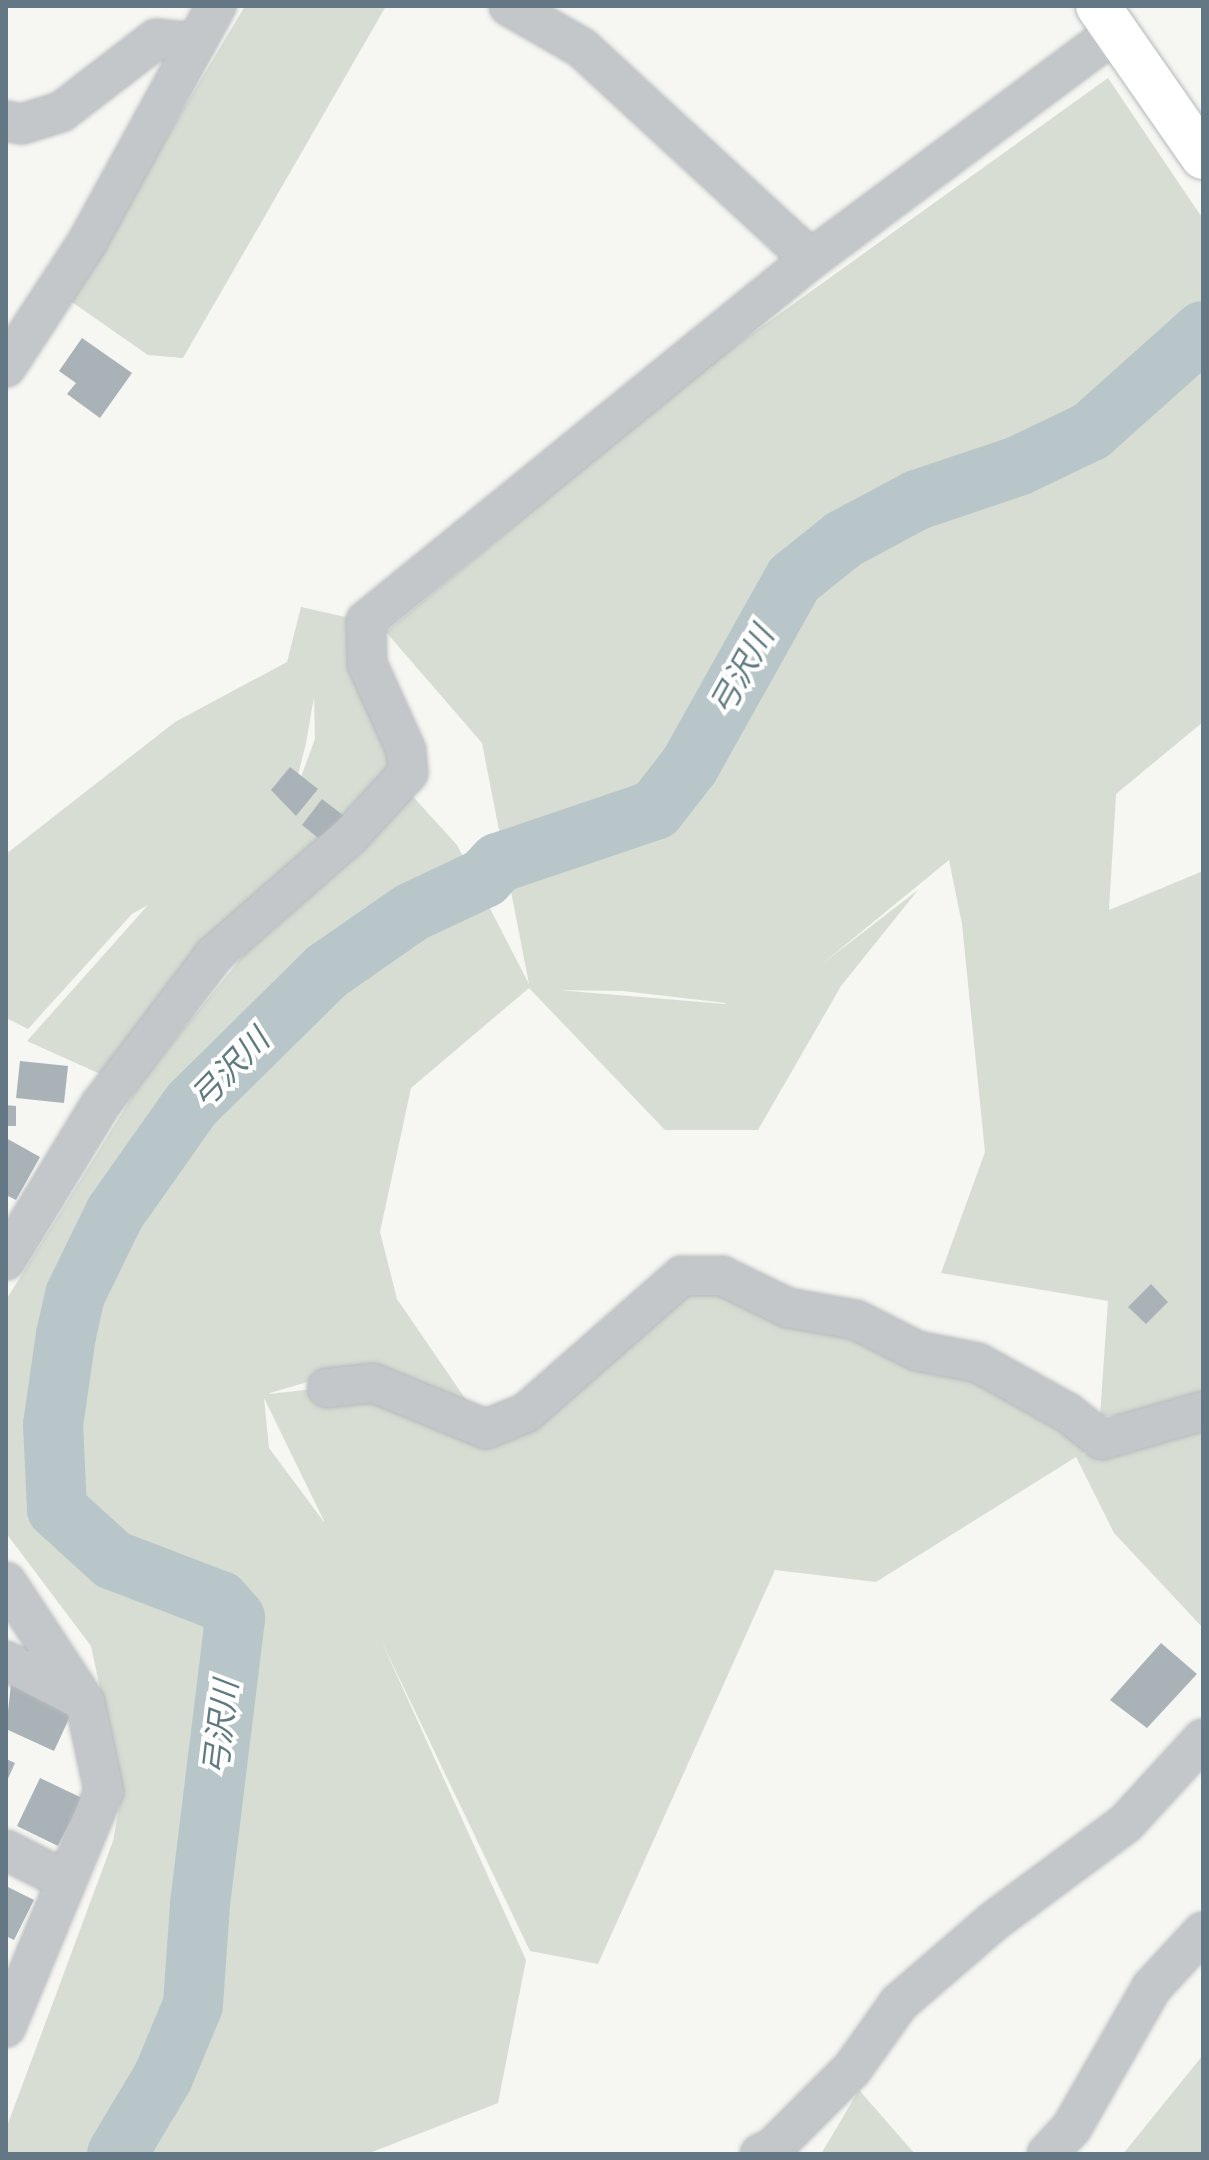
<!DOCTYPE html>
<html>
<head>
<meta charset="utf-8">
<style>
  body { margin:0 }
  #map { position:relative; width:1209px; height:2160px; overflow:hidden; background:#f6f6f2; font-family:"Space Grotesk","Noto Sans JP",sans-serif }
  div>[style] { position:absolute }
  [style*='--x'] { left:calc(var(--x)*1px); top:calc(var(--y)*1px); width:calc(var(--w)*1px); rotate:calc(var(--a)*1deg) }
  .green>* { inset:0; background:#d7ddd3 }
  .river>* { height:60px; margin:-30px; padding:0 30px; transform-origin:30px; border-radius:30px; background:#b8c6c9 }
  .building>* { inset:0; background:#a9b2b7 }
  .roads { filter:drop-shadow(0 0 2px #b4b9bc) drop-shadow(0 0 2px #b4b9bc) }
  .minor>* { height:38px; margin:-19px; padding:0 19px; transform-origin:19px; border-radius:19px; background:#c3c7ca }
  .major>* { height:44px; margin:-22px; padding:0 22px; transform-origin:22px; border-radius:22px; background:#fff }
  span { translate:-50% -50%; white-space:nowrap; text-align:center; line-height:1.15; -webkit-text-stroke:8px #fff; paint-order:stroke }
  .water-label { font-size:32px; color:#5f7a81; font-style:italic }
  .frame { position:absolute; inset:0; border:8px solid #637784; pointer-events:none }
</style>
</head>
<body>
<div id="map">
  <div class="green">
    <i style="clip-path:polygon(245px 6px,386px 6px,183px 358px,148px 355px,69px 300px)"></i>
    <i style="clip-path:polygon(evenodd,1108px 78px,1203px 219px,1203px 722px,1116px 794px,1109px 910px,1203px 871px,1203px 1413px,1100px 1416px,1108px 1301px,941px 1273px,985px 1152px,962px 924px,949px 860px,822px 964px,918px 890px,841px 986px,758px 1130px,665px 1130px,529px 988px,411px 1088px,380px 1232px,397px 1299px,486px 1429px,682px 1276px,835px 1316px,1102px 1440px,1081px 1455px,1187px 1416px,1203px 1415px,1203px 1628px,1114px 1533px,1076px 1457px,876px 1582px,775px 1570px,598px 1964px,530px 1951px,380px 1638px,526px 1960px,498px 2103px,367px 2154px,6px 2154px,6px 2129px,113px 1841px,122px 1792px,91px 1646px,6px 1533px,6px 1300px,145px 1076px,261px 934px,408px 791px,457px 845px,529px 984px,482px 743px,386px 632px,700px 371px,1108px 78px,557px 990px,623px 991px,726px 1003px,725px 1004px,557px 990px,1108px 78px,328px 1376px,358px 1384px,269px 1394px,270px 1393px,328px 1376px,1108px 78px,264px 1398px,324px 1521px,324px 1522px,269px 1448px,264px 1398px)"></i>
    <i style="clip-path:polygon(evenodd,301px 607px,350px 618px,398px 772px,107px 1077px,27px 1041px,148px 905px,132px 914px,28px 1029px,6px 1018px,6px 854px,175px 722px,287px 662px,301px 607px,314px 697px,315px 739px,291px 804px,306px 743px,314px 697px)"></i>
    <i style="clip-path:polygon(1203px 2055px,1203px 2154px,1123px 2154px)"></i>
    <i style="clip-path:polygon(859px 2090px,915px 2154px,821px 2154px)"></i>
  </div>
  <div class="river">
    <i style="--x:117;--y:2154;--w:90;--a:-59.1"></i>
    <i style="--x:163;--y:2077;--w:78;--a:-67.4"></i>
    <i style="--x:193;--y:2005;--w:101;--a:-86"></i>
    <i style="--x:200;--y:1904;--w:288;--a:-83"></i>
    <i style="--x:235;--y:1618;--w:23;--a:-131"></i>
    <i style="--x:220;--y:1601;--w:115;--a:-159"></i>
    <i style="--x:113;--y:1560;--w:76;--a:-137.7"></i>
    <i style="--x:57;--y:1509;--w:84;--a:-92.7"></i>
    <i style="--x:53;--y:1425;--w:91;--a:-81.8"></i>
    <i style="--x:66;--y:1335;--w:41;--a:-77.3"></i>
    <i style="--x:75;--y:1295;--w:91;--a:-64"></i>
    <i style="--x:115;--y:1213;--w:133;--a:-54.8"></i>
    <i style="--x:192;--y:1104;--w:190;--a:-44.6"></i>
    <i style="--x:327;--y:971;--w:103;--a:-34.8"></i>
    <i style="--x:412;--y:912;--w:80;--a:-25.3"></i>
    <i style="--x:484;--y:878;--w:21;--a:-47"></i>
    <i style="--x:498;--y:863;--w:166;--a:-18.7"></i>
    <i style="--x:655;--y:810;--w:57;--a:-52.1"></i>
    <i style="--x:690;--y:765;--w:213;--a:-60.8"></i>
    <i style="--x:794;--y:579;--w:64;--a:-38.7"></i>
    <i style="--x:844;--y:539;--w:83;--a:-28.1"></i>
    <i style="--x:917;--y:500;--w:107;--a:-18.6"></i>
    <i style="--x:1018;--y:466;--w:81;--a:-25.6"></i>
    <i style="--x:1091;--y:431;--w:150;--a:-41.8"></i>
  </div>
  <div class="building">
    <i style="clip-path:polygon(82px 338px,132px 373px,100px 418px,67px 394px,76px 383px,59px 371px)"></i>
    <i style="clip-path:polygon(290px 767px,318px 789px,296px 816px,271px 790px)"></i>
    <i style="clip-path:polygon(322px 799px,348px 819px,327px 845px,302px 825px)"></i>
    <i style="clip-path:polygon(20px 1061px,68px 1066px,64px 1103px,16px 1098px)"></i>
    <i style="clip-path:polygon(6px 1105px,16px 1106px,16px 1126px,6px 1126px)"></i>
    <i style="clip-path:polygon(6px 1138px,40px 1157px,16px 1200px,6px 1195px)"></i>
    <i style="clip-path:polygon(1151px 1284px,1168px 1302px,1146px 1324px,1128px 1307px)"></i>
    <i style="clip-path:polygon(1161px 1643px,1197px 1674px,1147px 1728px,1110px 1700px)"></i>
    <i style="clip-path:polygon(11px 1684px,72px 1712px,54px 1751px,6px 1729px)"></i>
    <i style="clip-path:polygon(6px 1759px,15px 1763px,6px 1783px)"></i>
    <i style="clip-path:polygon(40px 1778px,82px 1798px,58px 1846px,17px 1826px)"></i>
    <i style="clip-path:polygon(6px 1886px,34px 1900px,14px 1940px,6px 1936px)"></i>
  </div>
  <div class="roads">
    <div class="minor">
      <i style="--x:509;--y:6;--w:84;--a:29.9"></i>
      <i style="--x:582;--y:48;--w:311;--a:42.7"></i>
      <i style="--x:811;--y:259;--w:380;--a:-36.7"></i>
      <i style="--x:6;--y:121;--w:16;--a:11"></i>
      <i style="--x:22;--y:124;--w:41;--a:-17.1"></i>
      <i style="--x:61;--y:112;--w:120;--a:-37.5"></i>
      <i style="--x:156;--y:39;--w:40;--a:5.7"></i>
      <i style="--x:6;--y:367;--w:150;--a:-56.9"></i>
      <i style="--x:88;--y:241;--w:268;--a:-61.4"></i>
      <i style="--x:6;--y:1260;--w:183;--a:-58.7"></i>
      <i style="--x:101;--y:1104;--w:187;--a:-52.8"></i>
      <i style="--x:214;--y:955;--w:181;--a:-41.2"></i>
      <i style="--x:350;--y:836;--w:86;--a:-47.4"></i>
      <i style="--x:408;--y:773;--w:23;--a:-95"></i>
      <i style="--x:406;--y:750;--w:94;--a:-114.4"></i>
      <i style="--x:367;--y:664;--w:43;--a:-91.3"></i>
      <i style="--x:366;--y:621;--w:574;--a:-39.13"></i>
      <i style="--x:327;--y:1388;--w:46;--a:-6.2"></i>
      <i style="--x:373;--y:1383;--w:122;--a:22.2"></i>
      <i style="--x:486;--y:1429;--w:43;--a:-21.8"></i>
      <i style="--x:526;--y:1413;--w:208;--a:-41.3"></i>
      <i style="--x:682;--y:1276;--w:40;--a:0"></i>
      <i style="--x:722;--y:1276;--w:73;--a:25.9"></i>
      <i style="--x:788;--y:1308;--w:69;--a:10"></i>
      <i style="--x:856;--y:1320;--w:68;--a:26.9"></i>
      <i style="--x:917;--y:1351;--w:62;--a:11.1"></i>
      <i style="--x:978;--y:1363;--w:103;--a:29.1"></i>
      <i style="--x:1068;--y:1413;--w:43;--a:38.5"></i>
      <i style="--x:1102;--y:1440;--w:105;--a:-16"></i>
      <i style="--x:6;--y:1582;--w:144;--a:56.6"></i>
      <i style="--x:85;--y:1702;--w:91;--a:77.9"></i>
      <i style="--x:104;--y:1791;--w:256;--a:112.6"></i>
      <i style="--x:6;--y:1661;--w:85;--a:27.5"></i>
      <i style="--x:6;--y:1850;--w:68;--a:27.3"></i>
      <i style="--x:760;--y:2154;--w:14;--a:-25"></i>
      <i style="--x:773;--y:2148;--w:112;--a:-45"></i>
      <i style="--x:852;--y:2069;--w:81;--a:-54.5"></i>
      <i style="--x:899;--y:2003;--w:125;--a:-40.8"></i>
      <i style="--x:994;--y:1921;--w:164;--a:-36.6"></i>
      <i style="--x:1126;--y:1823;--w:114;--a:-47.5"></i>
      <i style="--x:1047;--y:2154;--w:37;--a:-47"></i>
      <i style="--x:1072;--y:2127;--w:161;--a:-60.3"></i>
      <i style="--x:1152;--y:1987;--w:75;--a:-47.2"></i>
    </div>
    <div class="major">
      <i style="--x:1098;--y:6;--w:184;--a:55.2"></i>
    </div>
  </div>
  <div class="water-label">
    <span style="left:742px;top:671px;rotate:-61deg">弓沢川</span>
    <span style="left:230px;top:1069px;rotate:-46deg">弓沢川</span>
    <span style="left:221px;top:1728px;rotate:-83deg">弓沢川</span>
  </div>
  <div class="frame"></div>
</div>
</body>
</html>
